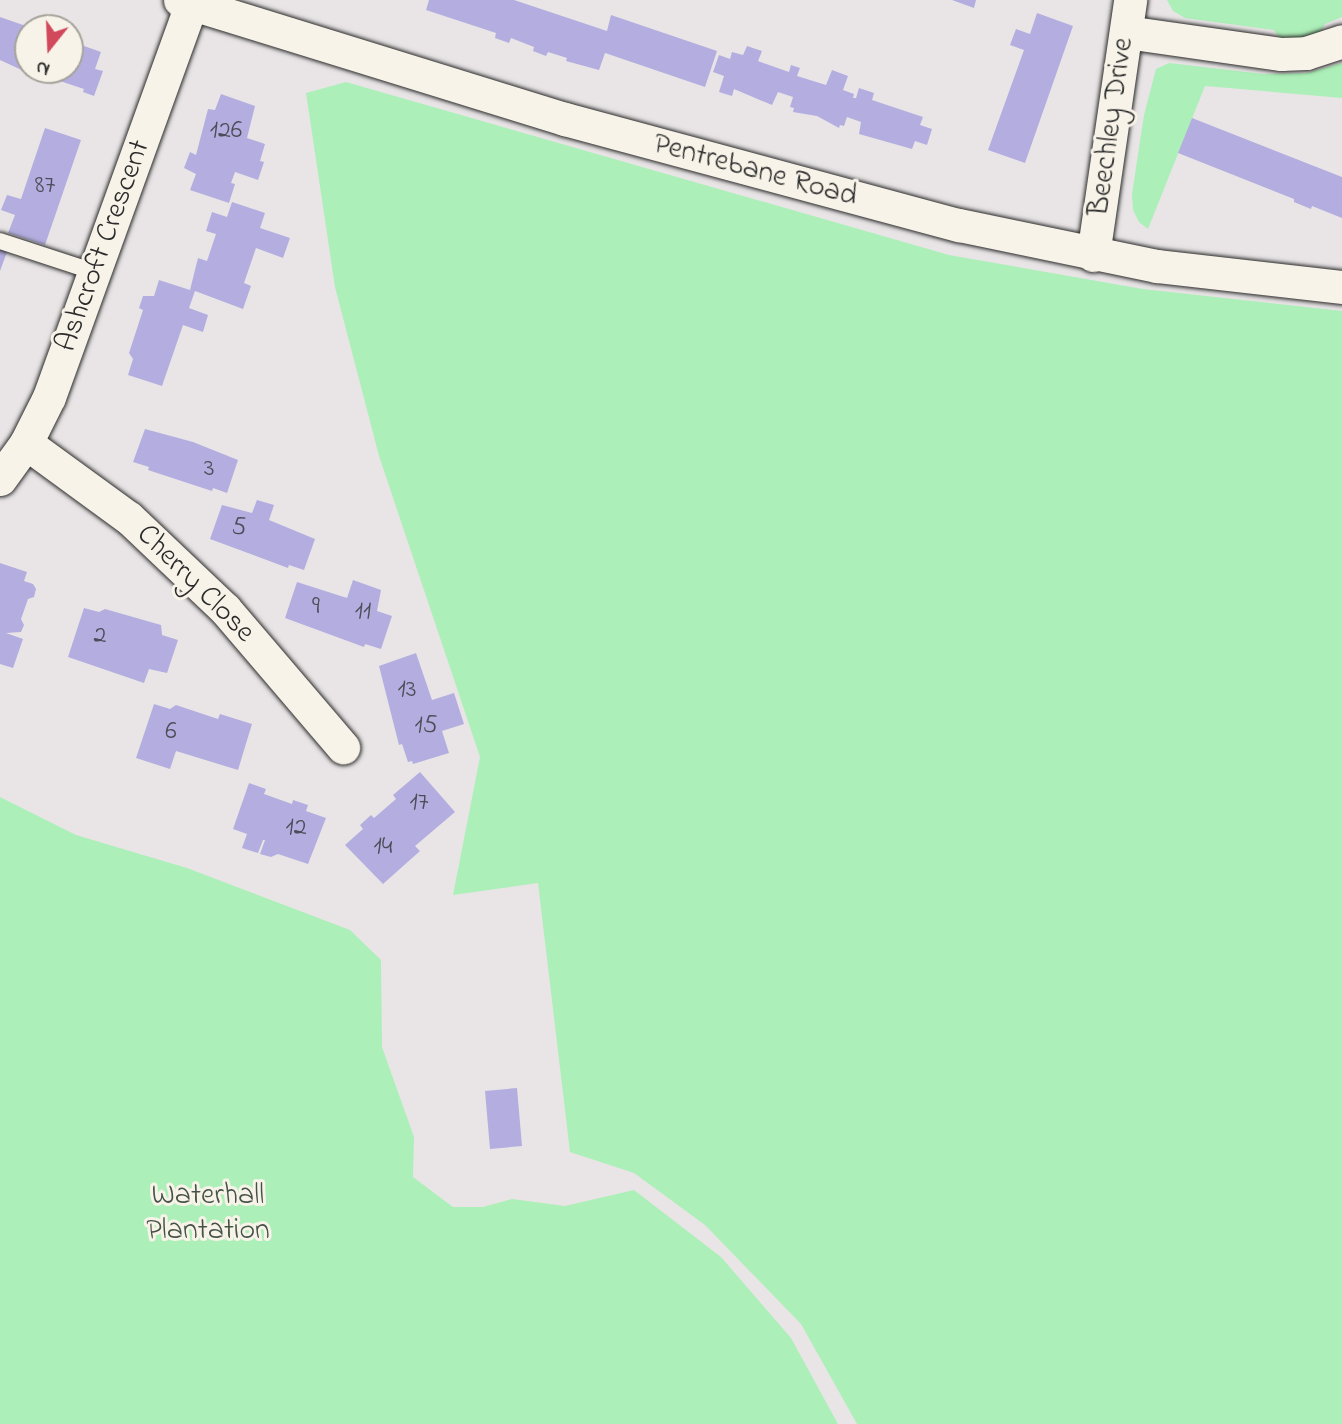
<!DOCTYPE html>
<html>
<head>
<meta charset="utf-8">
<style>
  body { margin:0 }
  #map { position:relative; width:1342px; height:1424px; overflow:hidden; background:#e9e5e6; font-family:"Indie Flower",sans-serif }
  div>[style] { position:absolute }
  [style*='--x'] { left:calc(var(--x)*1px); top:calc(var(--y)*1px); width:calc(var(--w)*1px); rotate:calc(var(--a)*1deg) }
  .green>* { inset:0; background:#adefb8 }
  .building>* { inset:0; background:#b3aedf }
  .roads { filter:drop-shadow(0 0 2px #2b2b2b) drop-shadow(0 0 2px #2b2b2b) }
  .lane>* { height:16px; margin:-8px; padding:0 8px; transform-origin:8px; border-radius:8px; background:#f7f3e8 }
  .street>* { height:33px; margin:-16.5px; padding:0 16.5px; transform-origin:16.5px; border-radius:16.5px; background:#f7f3e8 }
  span { translate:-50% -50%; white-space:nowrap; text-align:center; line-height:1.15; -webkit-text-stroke:6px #f7f3e8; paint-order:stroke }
  .number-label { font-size:26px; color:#4d4c58 }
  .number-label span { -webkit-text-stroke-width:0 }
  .street-label { font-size:30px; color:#2b2b2b }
  .park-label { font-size:30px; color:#455247 }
  .north { position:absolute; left:14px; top:14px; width:70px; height:70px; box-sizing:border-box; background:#f7f3e8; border:2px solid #a5a39c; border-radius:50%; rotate:198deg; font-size:19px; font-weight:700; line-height:28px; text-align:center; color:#2b2b2b }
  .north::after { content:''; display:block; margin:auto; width:24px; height:32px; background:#d1495b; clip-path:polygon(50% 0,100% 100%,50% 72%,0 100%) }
</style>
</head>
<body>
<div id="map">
  <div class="green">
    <i style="clip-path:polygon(1167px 0,1342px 0,1342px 17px,1325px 24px,1319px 35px,1283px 43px,1274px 30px,1185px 18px,1173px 11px)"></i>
    <i style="clip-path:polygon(1169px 63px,1264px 74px,1306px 73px,1342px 63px,1342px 98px,1205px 86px,1148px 229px,1139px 222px,1133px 210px,1132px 194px,1144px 115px,1156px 69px)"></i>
    <i style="clip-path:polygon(346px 82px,949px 255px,1143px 289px,1342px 311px,1342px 1424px,857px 1424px,801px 1324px,705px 1225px,634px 1173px,570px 1152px,538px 883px,453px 895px,480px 757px,379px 456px,335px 287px,306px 93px)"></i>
    <i style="clip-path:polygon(0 797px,76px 835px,187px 868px,350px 930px,381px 960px,382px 1047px,414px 1137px,413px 1177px,453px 1207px,483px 1207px,512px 1199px,565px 1206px,634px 1190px,721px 1257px,791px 1338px,838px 1424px,0 1424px)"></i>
  </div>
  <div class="building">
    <i style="clip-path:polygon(429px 0,514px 0,607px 31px,611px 15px,717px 51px,705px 87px,605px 53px,599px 70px,566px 61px,567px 58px,548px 52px,546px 56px,533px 51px,534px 47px,511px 38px,509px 43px,495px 38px,496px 33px,426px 10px)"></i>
    <i style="clip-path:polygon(952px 0,976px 0,974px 8px)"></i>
    <i style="clip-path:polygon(1037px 13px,1073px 26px,1025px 163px,988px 150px,1024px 50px,1010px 45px,1016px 29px,1030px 34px)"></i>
    <i style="clip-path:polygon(0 17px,26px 26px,20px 44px,28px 47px,28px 73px,0 60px)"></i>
    <i style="clip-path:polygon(70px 41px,101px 52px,95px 69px,103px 71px,94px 96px,83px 92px,84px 89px,30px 71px,70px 70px)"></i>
    <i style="clip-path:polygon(747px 46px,762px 51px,758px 61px,789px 72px,791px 65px,800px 68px,797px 76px,826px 85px,832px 70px,848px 76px,843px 90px,854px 94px,853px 98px,856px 98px,859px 88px,874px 93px,872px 100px,923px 117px,920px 125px,932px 129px,927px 145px,915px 141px,912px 149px,859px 134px,861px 122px,847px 117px,844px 126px,840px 125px,839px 128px,817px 116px,793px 112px,794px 108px,790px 107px,793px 97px,778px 92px,772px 105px,734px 89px,732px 96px,719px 92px,724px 76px,713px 72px,719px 55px,730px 59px,732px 52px,743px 55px)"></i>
    <i style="clip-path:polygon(221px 94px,255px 106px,247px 138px,265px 144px,260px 161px,264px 162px,258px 180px,235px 172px,231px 183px,235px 184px,229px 203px,190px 190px,196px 174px,184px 168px,190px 152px,196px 155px,208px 109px,215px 110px)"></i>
    <i style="clip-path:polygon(1192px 118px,1342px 177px,1342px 218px,1312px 206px,1311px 209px,1294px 202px,1294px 199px,1178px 153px)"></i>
    <i style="clip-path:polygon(45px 128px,81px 140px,45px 245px,8px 233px,15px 215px,1px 210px,7px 195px,21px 199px)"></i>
    <i style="clip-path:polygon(232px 202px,265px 213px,260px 228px,290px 238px,283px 258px,256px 248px,244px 283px,251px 286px,243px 309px,195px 291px,189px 308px,208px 315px,203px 332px,183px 325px,162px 386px,128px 375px,133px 359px,129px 353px,143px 310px,139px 308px,143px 296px,154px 296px,159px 280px,190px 290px,198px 258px,207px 261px,216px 234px,206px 231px,212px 212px,227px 217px)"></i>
    <i style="clip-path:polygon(0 249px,7px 252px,0 271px)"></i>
    <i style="clip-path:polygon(145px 429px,193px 442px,238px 460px,227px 493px,213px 488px,212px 491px,148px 470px,149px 467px,133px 462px)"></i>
    <i style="clip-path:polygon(257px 500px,274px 505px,269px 520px,315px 539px,304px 570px,289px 565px,288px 568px,210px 539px,222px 505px,252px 513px)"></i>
    <i style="clip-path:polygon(0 563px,27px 572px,24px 581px,33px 584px,36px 589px,34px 597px,28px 599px,21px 619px,24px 625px,21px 632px,6px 633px,23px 639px,13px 668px,0 664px)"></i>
    <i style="clip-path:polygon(353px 580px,381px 590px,377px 611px,392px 616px,381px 649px,365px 644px,364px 647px,285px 618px,297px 582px,347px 598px)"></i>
    <i style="clip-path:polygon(84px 608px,99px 612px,105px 609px,161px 625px,162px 635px,178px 640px,167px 673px,149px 669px,144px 683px,68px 657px)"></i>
    <i style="clip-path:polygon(416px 653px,432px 700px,454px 693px,464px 724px,442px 731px,449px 753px,413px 764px,412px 761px,408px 762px,402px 744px,399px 745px,379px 666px)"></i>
    <i style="clip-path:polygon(154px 704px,170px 709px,176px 705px,218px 719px,220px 714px,252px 724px,238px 770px,176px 751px,170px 769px,136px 758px)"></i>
    <i style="clip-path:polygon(420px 772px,455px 812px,415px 846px,420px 851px,383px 884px,345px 845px,363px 829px,360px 825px,371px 815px,374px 818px,396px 799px,393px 795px)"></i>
    <i style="clip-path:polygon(249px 783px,266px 789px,264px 794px,292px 804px,293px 800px,308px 805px,306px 811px,326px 818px,308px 864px,278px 854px,271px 857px,260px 854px,265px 840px,263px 840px,258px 853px,242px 848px,247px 834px,233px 829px)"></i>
    <i style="clip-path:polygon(517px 1088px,522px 1146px,490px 1149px,485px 1091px)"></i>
  </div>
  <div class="roads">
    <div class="lane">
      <i style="--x:0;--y:241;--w:100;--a:18.1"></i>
    </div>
    <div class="street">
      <i style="--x:180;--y:0;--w:403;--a:17.2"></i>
      <i style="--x:565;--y:119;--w:408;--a:15.1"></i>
      <i style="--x:959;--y:225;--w:202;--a:11.7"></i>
      <i style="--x:1157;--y:266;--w:186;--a:6.5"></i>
      <i style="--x:1126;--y:32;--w:157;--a:8.1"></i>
      <i style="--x:1281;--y:54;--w:25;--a:-2"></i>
      <i style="--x:1306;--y:53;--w:38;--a:-18"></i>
      <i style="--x:1093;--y:255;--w:258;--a:-81.7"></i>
      <i style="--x:26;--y:443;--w:127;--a:36.1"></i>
      <i style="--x:129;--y:518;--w:132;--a:43.5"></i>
      <i style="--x:225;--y:609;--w:182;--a:49.5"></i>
      <i style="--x:0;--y:479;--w:44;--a:-54.2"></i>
      <i style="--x:26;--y:443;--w:51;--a:-63.4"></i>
      <i style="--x:49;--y:397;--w:418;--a:-70.1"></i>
    </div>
  </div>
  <div class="number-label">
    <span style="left:226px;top:132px">126</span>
    <span style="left:45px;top:187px">87</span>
    <span style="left:209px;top:470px">3</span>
    <span style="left:239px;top:529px">5</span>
    <span style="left:316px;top:608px">9</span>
    <span style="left:363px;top:613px">11</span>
    <span style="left:100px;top:637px">2</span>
    <span style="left:407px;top:691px">13</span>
    <span style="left:426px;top:727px">15</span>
    <span style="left:171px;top:733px">6</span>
    <span style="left:419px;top:804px">17</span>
    <span style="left:296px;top:829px">12</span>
    <span style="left:383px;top:848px">14</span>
  </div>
  <div class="street-label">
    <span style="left:1112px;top:127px;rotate:-82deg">Beechley Drive</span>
    <span style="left:755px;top:171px;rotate:15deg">Pentrebane Road</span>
    <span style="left:104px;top:246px;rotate:-70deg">Ashcroft Crescent</span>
    <span style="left:195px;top:584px;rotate:45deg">Cherry Close</span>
  </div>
  <div class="park-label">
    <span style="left:208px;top:1213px">Waterhall<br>Plantation</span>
  </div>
  <div class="north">N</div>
</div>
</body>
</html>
